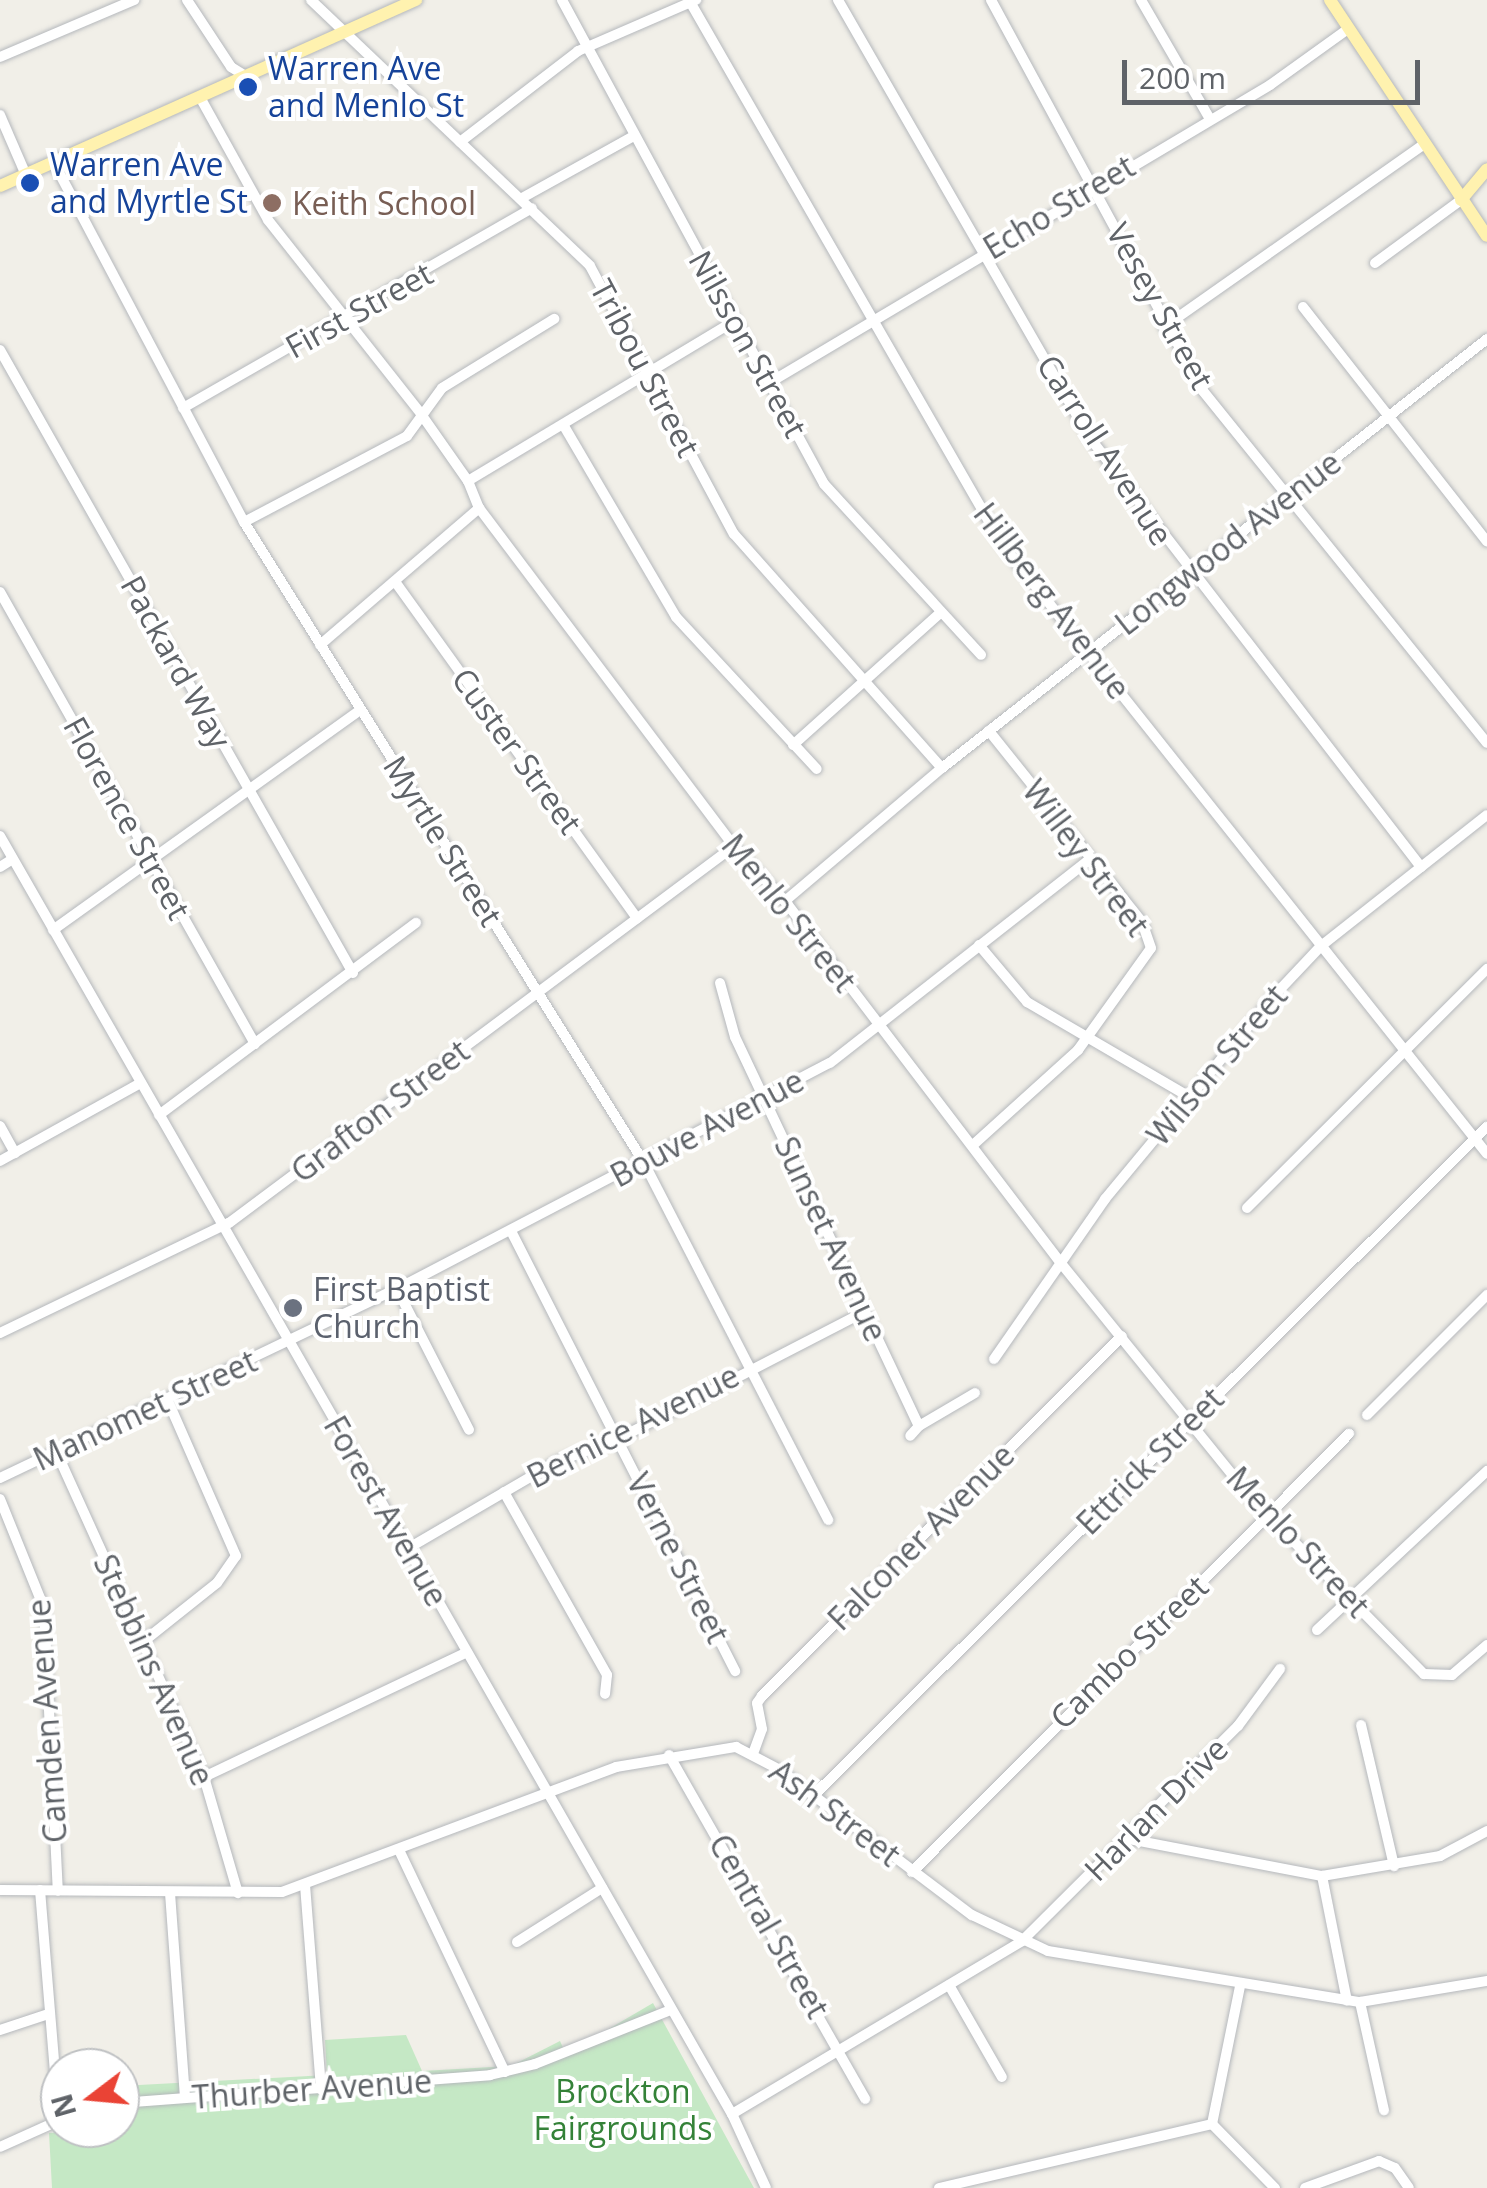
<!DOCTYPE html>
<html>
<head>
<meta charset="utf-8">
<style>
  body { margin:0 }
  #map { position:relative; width:1487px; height:2188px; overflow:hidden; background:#f1efe8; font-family:"Open Sans",sans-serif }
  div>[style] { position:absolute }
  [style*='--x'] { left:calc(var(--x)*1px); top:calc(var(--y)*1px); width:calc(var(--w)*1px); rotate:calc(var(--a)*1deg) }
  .green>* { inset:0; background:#c5e8c5 }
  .roads { filter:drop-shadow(0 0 2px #b5b8bc) drop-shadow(0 0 2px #b5b8bc) }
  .minor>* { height:10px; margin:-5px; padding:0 5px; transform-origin:5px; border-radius:5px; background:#fff }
  .major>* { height:12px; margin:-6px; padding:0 6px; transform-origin:6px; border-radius:6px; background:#fff2af }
  .dots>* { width:28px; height:28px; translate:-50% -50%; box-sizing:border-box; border:5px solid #fff; border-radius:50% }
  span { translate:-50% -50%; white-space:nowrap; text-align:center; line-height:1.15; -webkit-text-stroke:8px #fff; paint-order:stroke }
  .transit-label { font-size:32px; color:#164399 }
  .left { translate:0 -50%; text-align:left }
  .education-label { font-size:32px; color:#785e54 }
  .street-label { font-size:32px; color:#5f6368 }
  .worship-label { font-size:32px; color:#5b616d }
  .park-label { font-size:32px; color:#348238 }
  .north { position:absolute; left:40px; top:2048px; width:100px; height:100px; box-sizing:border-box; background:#fff; border:2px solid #bfc1c3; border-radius:50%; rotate:254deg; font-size:28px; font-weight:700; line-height:40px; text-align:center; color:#5f6368 }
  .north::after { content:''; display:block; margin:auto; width:35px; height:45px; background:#ea4335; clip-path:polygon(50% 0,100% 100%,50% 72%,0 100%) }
  .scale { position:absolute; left:1122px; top:60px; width:298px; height:45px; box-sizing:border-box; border:5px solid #5f6368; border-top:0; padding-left:12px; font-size:30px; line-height:35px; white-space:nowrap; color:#5f6368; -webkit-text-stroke:8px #fff; paint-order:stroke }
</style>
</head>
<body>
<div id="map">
  <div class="green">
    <i style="clip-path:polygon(653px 2003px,754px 2188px,52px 2188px,49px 2133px,120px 2128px,120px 2086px,327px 2075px,325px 2040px,406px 2035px,422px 2071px,511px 2066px,560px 2041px,566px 2054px)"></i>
  </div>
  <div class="roads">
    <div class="minor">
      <i style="--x:187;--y:0;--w:80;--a:56.7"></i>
      <i style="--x:231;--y:67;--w:19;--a:32"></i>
      <i style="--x:311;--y:0;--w:385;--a:43.6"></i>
      <i style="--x:590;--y:266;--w:304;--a:61.8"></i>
      <i style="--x:734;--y:534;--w:313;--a:48.4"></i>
      <i style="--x:562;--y:0;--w:550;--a:61.57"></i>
      <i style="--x:824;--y:484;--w:232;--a:47.4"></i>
      <i style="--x:689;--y:0;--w:628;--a:60.09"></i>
      <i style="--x:1002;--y:544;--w:779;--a:51.51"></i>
      <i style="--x:838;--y:0;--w:505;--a:60.09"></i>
      <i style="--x:1090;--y:438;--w:542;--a:52.35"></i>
      <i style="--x:991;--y:0;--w:445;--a:61.5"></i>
      <i style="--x:1203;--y:391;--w:452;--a:51.1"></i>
      <i style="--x:1141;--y:0;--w:138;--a:59.9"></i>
      <i style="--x:0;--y:57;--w:146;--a:-23"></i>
      <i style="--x:201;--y:99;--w:138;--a:61"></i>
      <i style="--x:268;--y:220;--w:247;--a:51.7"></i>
      <i style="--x:421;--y:414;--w:82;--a:55"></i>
      <i style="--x:468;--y:481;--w:29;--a:68"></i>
      <i style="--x:479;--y:508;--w:423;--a:53"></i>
      <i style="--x:734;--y:846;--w:75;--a:47.2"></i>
      <i style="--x:785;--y:901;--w:454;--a:52.7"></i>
      <i style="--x:1060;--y:1262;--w:304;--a:51"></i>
      <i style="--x:1251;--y:1498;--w:247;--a:45.5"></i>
      <i style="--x:1424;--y:1674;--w:28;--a:2"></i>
      <i style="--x:1452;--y:1675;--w:46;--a:-40.6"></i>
      <i style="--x:0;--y:115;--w:65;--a:66.6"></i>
      <i style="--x:460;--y:142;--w:149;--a:-37.6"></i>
      <i style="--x:578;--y:51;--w:129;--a:-23.4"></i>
      <i style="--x:54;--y:163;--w:406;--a:62.1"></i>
      <i style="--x:244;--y:522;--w:753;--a:58.02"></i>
      <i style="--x:643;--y:1161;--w:404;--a:62.7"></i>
      <i style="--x:522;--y:198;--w:128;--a:-29"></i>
      <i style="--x:1375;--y:263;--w:107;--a:-36.2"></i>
      <i style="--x:1303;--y:307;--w:298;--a:51.9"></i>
      <i style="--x:1164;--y:327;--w:318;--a:-35.1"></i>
      <i style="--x:0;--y:350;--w:716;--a:60.46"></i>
      <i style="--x:769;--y:383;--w:583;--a:-30.74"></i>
      <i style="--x:1270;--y:85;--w:96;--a:-35.7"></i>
      <i style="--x:183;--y:408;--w:402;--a:-29.8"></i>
      <i style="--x:564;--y:426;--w:221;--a:59.6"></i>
      <i style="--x:676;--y:617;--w:207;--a:47.2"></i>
      <i style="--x:468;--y:481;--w:310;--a:-31"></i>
      <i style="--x:244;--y:522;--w:184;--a:-27.8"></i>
      <i style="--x:407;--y:436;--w:59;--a:-53.9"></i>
      <i style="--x:442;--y:388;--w:132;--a:-31.6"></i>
      <i style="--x:396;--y:583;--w:413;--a:54.3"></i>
      <i style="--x:0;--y:592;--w:519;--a:60.57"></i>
      <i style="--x:320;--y:645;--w:210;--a:-40.7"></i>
      <i style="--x:793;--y:745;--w:198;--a:-41.9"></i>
      <i style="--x:0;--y:836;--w:1473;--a:60.2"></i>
      <i style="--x:732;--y:2114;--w:81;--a:65.3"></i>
      <i style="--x:0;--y:867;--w:15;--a:-32"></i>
      <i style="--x:785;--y:901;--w:206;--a:-40.3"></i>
      <i style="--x:942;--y:768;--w:694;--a:-38.21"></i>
      <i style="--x:53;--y:930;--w:378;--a:-35.6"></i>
      <i style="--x:979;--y:945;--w:75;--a:49.9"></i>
      <i style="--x:1027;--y:1002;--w:190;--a:30.3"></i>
      <i style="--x:720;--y:983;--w:56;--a:74.5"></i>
      <i style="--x:735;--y:1037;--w:430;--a:64.7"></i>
      <i style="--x:919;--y:1426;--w:13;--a:132"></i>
      <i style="--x:159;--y:1115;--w:321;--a:-36.8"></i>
      <i style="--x:0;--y:1126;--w:31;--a:61"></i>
      <i style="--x:973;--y:1145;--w:142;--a:-42.1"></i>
      <i style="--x:1078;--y:1050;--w:125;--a:-54.4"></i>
      <i style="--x:1151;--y:948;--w:28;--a:-109"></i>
      <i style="--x:1142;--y:922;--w:245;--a:-128.7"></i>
      <i style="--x:0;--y:1161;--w:161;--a:-29"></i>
      <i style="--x:1247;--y:1208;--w:339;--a:-44.9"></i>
      <i style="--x:511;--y:1231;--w:494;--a:63"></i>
      <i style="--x:397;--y:1289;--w:158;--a:62.9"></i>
      <i style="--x:0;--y:1333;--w:254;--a:-25.7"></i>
      <i style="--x:229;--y:1223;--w:630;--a:-36.74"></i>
      <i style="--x:994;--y:1359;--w:195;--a:-55.2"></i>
      <i style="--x:1105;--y:1199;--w:260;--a:-50.3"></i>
      <i style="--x:1271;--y:999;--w:73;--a:-46.7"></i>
      <i style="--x:1321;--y:946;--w:211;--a:-38.3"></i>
      <i style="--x:1367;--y:1415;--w:170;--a:-45"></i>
      <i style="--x:919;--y:1426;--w:65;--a:-30.5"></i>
      <i style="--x:56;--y:1451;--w:358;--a:65.6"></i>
      <i style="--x:204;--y:1777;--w:121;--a:73.7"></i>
      <i style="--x:0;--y:1478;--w:440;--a:-25.5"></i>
      <i style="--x:397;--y:1289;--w:488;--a:-27.6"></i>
      <i style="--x:830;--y:1063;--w:330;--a:-38.1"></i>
      <i style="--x:504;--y:1492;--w:210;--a:60.6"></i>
      <i style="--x:607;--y:1675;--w:19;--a:96"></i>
      <i style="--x:0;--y:1499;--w:118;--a:68"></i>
      <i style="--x:44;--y:1608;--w:283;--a:87.2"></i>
      <i style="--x:407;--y:1549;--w:173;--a:-30.3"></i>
      <i style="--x:556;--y:1462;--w:66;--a:-20.4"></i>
      <i style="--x:618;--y:1439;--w:277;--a:-27.3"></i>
      <i style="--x:1317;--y:1630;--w:233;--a:-43.1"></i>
      <i style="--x:144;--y:1641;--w:93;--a:-38.5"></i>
      <i style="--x:217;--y:1583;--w:33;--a:-55"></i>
      <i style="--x:236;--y:1556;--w:169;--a:-113.7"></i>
      <i style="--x:1361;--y:1725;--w:145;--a:76.8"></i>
      <i style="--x:754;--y:1751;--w:23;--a:-70"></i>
      <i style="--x:762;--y:1729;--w:26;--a:-101"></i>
      <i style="--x:757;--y:1703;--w:9;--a:-54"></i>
      <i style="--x:762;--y:1696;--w:509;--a:-45"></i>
      <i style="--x:669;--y:1755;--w:396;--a:60.3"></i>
      <i style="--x:204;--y:1777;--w:291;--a:-25.4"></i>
      <i style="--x:813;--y:1796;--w:950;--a:-44.79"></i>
      <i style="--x:1129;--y:1839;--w:197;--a:10.9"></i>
      <i style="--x:1322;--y:1876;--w:127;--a:78.7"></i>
      <i style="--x:399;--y:1850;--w:246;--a:64.5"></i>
      <i style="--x:912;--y:1872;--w:619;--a:-45.07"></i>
      <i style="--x:1322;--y:1876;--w:120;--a:-9.6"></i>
      <i style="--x:1440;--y:1856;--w:53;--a:-28"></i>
      <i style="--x:305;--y:1885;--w:205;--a:85.5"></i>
      <i style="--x:0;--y:1890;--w:282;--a:0.4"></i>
      <i style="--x:282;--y:1892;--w:357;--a:-20.5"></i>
      <i style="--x:616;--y:1767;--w:122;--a:-9.5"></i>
      <i style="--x:736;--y:1747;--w:50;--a:27.6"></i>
      <i style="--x:780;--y:1770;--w:241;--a:37.1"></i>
      <i style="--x:972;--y:1915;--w:84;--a:25.3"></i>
      <i style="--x:1048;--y:1951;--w:316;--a:9.3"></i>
      <i style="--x:1360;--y:2002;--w:129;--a:-9.4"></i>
      <i style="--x:40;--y:1890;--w:231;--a:85.3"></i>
      <i style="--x:170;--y:1893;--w:205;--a:85.8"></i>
      <i style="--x:517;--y:1942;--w:101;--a:-32.4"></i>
      <i style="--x:949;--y:1985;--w:106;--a:60.1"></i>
      <i style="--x:1360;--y:2002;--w:111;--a:77.5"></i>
      <i style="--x:0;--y:2030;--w:51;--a:-18.4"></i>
      <i style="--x:120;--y:2103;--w:371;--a:-4.3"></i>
      <i style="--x:490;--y:2075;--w:46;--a:-13.7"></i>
      <i style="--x:535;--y:2064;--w:146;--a:-21.7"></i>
      <i style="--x:732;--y:2114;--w:338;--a:-30.8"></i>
      <i style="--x:1022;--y:1941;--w:305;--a:-44.9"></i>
      <i style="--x:1238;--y:1726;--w:71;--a:-53.6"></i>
      <i style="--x:1212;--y:2124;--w:141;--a:-78.5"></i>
      <i style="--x:1212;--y:2124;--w:90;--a:45.5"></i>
      <i style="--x:0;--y:2147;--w:66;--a:-24.2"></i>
      <i style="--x:939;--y:2188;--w:280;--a:-13.2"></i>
      <i style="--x:1305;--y:2188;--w:79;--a:-20"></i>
      <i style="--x:1379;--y:2161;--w:17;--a:24"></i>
      <i style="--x:1395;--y:2168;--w:24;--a:55"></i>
    </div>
    <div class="major">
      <i style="--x:1330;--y:0;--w:283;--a:56.4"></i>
      <i style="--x:0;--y:186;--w:456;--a:-24.1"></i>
      <i style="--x:1461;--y:200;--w:40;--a:-50"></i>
    </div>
  </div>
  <div class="dots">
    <i style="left:248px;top:87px;background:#1a4fb4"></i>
    <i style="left:30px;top:183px;background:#1a4fb4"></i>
    <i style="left:272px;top:203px;background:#8d6e63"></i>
    <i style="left:293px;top:1308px;background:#6b7280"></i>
  </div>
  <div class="transit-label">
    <span class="left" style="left:268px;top:87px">Warren Ave<br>and Menlo St</span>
    <span class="left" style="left:50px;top:183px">Warren Ave<br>and Myrtle St</span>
  </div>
  <div class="education-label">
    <span class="left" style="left:292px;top:203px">Keith School</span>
  </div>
  <div class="street-label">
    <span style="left:1059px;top:207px;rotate:-31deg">Echo Street</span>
    <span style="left:1160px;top:306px;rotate:61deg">Vesey Street</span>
    <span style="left:359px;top:310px;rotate:-29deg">First Street</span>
    <span style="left:748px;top:344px;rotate:61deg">Nilsson Street</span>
    <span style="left:645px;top:368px;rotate:62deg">Tribou Street</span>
    <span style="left:1105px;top:450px;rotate:57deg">Carroll Avenue</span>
    <span style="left:1228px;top:543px;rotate:-38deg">Longwood Avenue</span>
    <span style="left:1052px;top:601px;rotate:53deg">Hillberg Avenue</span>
    <span style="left:176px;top:662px;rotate:61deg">Packard Way</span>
    <span style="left:517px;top:751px;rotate:54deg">Custer Street</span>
    <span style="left:127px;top:818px;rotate:61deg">Florence Street</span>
    <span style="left:443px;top:841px;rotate:58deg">Myrtle Street</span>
    <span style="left:1086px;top:858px;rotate:53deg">Willey Street</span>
    <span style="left:789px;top:913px;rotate:51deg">Menlo Street</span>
    <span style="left:1217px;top:1065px;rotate:-50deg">Wilson Street</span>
    <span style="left:380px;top:1111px;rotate:-37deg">Grafton Street</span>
    <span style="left:707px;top:1128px;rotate:-28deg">Bouve Avenue</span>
    <span style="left:831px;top:1239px;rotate:65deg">Sunset Avenue</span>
    <span style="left:145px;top:1410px;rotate:-25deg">Manomet Street</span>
    <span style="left:633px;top:1426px;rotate:-27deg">Bernice Avenue</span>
    <span style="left:1150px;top:1461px;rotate:-45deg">Ettrick Street</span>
    <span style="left:386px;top:1511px;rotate:60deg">Forest Avenue</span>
    <span style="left:921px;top:1537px;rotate:-45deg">Falconer Avenue</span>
    <span style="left:1298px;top:1542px;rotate:47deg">Menlo Street</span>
    <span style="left:678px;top:1558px;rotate:63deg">Verne Street</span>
    <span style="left:1129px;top:1652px;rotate:-44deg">Cambo Street</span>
    <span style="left:154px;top:1670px;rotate:66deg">Stebbins Avenue</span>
    <span style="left:47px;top:1721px;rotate:-94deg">Camden Avenue</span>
    <span style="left:1156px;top:1809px;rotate:-45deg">Harlan Drive</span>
    <span style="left:835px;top:1813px;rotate:37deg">Ash Street</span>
    <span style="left:769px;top:1926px;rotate:60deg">Central Street</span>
    <span style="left:312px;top:2089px;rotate:-4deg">Thurber Avenue</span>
  </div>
  <div class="worship-label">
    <span class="left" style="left:313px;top:1308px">First Baptist<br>Church</span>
  </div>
  <div class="park-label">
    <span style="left:623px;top:2110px">Brockton<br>Fairgrounds</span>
  </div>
  <div class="north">N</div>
  <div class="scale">200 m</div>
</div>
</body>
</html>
